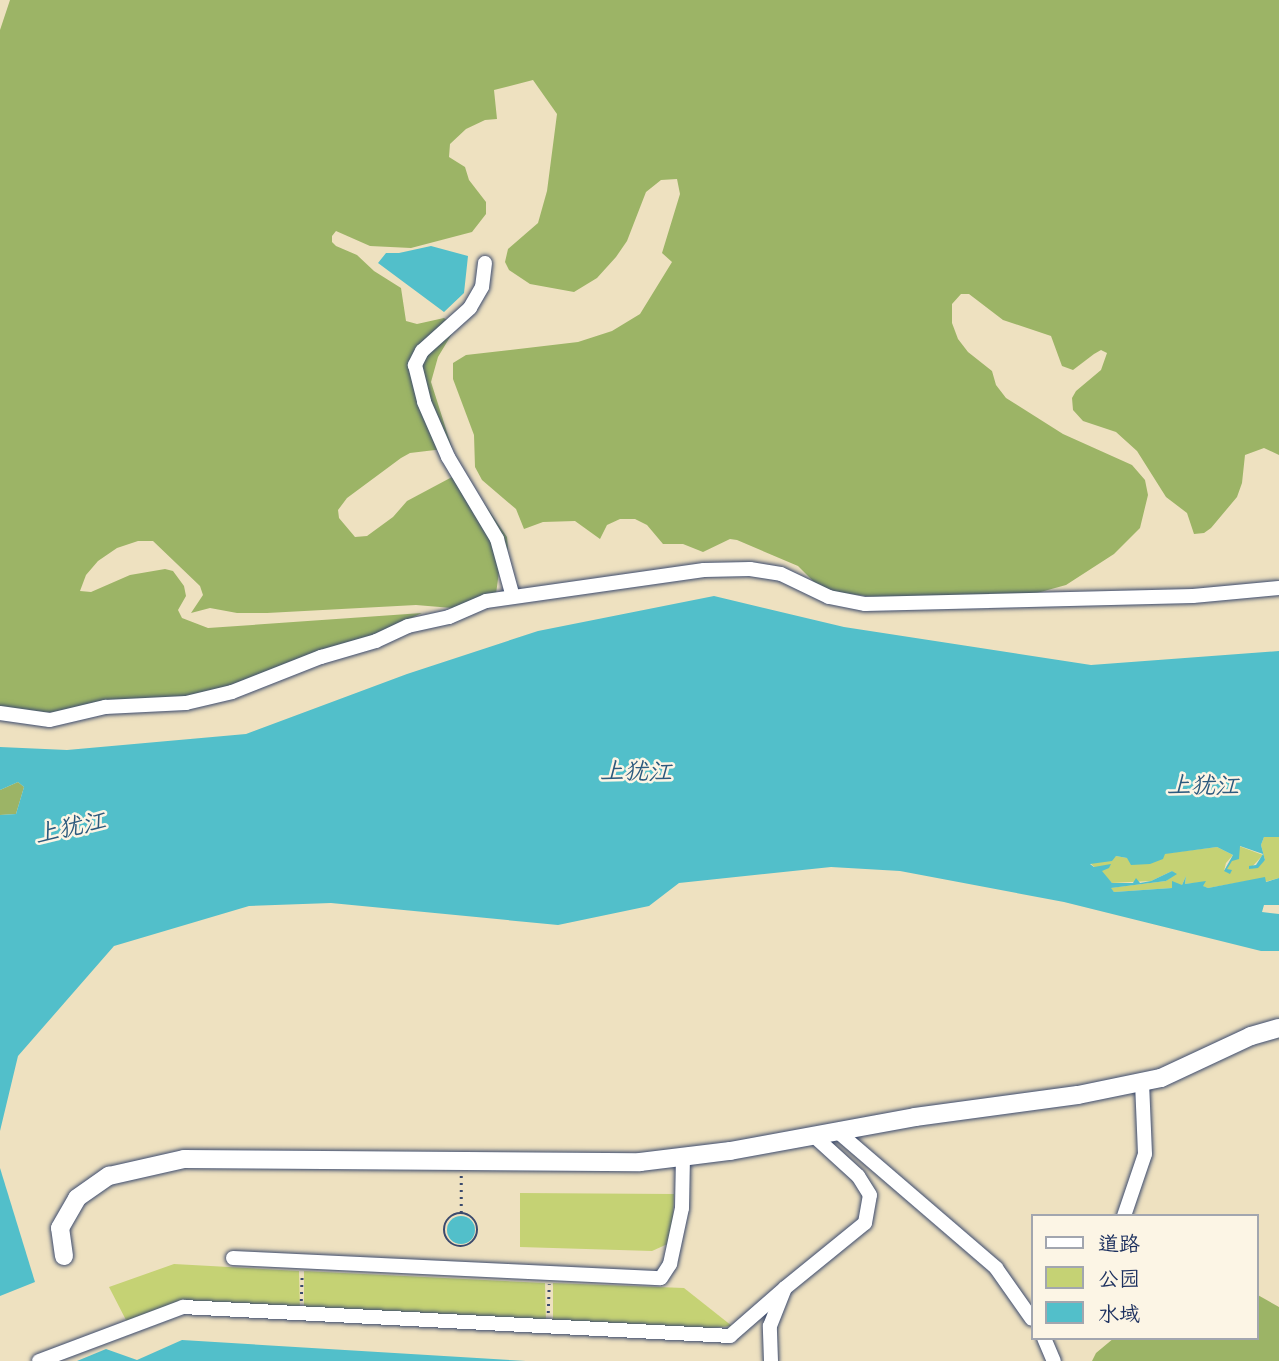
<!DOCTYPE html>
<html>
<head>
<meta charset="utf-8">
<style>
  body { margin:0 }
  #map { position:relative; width:1279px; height:1361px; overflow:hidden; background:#eee1c0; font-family:Itim,"LXGW WenKai TC",sans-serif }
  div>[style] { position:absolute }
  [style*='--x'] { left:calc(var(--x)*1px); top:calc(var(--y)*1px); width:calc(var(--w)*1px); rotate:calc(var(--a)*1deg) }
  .green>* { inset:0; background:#c5d274 }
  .forest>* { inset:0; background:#9cb466 }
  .water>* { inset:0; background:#52bfca }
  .round { border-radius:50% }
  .path>* { height:2.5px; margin-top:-1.25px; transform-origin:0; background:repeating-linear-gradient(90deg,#3b4a6d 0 2px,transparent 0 7px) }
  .path>.ring { margin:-1.25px; padding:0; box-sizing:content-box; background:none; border:2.5px solid #3b4a6d; border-radius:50% }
  .roads { filter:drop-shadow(0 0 2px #3b4a6d) drop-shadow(0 0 2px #3b4a6d) }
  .minor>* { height:14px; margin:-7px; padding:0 7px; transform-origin:7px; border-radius:7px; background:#fff }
  .tertiary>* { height:18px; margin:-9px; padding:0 9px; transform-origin:9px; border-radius:9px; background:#fff }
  span { translate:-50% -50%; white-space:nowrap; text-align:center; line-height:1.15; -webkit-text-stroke:5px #fcf5e5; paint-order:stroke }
  .water-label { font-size:24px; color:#2c5a7e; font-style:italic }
  .legend { position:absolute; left:1031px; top:1214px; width:228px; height:126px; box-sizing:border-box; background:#fcf5e5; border:2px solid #a2a6af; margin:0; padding:9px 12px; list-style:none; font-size:21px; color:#1b2f5e }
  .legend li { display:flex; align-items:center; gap:14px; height:35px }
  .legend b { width:35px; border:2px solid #a2a6af }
</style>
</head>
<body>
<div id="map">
  <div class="green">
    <i style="clip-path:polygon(1264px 837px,1279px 837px,1279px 878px,1265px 882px,1265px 878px,1208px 888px,1202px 886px,1205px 882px,1185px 884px,1186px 876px,1182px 885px,1172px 888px,1114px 892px,1110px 888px,1166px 881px,1175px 874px,1172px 871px,1151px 881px,1112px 883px,1090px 863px,1116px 856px,1127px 858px,1217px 847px,1233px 855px,1226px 863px,1224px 871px,1239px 846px,1263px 855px,1250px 869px,1265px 860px,1261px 845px)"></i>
    <i style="clip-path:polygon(520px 1193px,674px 1194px,672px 1242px,652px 1251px,520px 1247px)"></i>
    <i style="clip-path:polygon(174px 1264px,299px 1271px,300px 1310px,175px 1304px,127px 1322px,109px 1287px)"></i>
    <i style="clip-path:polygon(304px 1271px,545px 1283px,546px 1322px,304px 1311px)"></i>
    <i style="clip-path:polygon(553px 1283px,684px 1288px,732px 1326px,710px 1328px,553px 1322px)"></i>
  </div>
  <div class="forest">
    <i style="clip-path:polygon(10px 0,1279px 0,1279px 455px,1264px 448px,1245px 455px,1242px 483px,1237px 497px,1211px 528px,1204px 533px,1194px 534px,1187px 513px,1166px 497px,1137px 451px,1116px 432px,1083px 421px,1073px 410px,1072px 398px,1076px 391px,1101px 370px,1107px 353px,1101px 350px,1094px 354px,1073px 370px,1062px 366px,1051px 336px,1003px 320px,969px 294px,961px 294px,952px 304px,952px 323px,958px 339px,968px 352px,992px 371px,996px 385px,1006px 398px,1063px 434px,1132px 465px,1145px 480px,1148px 495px,1140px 528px,1114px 554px,1066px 585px,1037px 593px,891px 599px,833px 592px,818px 586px,798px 566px,737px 540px,730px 539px,703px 552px,683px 544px,663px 544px,647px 525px,635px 519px,620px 519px,607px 525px,600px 539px,575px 521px,543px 522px,524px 529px,516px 509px,482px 480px,475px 467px,474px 435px,453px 379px,453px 363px,466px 355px,578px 342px,612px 331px,640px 314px,672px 262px,662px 253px,680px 194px,677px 179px,661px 180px,646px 192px,627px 241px,616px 257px,597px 278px,574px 292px,530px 284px,509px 270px,505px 262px,508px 249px,538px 223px,547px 191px,557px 114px,533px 80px,494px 90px,497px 119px,485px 120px,466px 129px,450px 144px,449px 157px,465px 167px,469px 180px,486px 202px,486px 214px,472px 232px,411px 248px,370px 246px,336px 231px,332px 236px,332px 242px,336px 246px,357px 255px,374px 271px,401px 288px,406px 321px,417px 324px,444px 318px,456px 327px,438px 357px,431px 382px,452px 448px,410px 453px,401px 458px,347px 498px,338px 510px,339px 518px,355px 537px,367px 536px,393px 517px,407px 501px,452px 477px,479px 496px,507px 537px,508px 548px,500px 564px,496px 594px,452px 608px,416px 605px,267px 613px,237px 613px,210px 608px,191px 613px,203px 595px,200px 586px,153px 541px,138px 541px,117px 548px,98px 561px,86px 575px,80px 591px,91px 592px,130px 575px,165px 569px,173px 571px,184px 586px,186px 596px,178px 610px,182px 618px,208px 628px,422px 613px,367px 638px,260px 677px,173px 701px,108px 700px,58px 713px,0 709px,0 30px)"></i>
    <i style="clip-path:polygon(18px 782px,24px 787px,16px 814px,0 815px,0 790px)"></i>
    <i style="clip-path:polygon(1256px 1294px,1279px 1307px,1279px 1361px,1092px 1361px,1096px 1353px,1114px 1338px,1256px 1338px)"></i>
  </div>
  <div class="water">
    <i style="clip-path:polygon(431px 246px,468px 256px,464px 293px,444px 312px,378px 263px,386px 253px,399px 253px)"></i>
    <i style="clip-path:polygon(714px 596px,844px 627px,1091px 665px,1279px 651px,1279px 837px,1264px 837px,1261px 845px,1265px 860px,1258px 868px,1249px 869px,1249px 866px,1256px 865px,1263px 854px,1240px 846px,1239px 859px,1232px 861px,1227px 869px,1232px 870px,1230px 874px,1224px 871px,1233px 855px,1217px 847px,1165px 854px,1163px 859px,1150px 864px,1131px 865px,1127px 858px,1116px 856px,1112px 861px,1090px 864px,1094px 867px,1111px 864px,1109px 868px,1102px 871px,1112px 883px,1133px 883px,1136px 878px,1140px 883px,1151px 881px,1172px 871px,1177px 874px,1166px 881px,1111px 888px,1114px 892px,1172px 888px,1172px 881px,1182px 885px,1186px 876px,1185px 884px,1206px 881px,1203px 886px,1208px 888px,1265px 877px,1266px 882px,1279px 878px,1279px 905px,1264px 905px,1262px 912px,1279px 914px,1279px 951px,1261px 951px,1064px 902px,900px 871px,831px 867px,679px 883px,649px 906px,558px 925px,331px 903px,249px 906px,114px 946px,18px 1056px,0 1131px,0 815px,16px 814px,24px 787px,18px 782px,0 790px,0 747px,67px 750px,246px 734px,407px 674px,538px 631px)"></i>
    <i style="clip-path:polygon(0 1168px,35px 1282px,0 1296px)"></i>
    <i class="round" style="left:447px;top:1216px;width:28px;height:28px"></i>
    <i style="clip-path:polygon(182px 1340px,526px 1361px,77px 1361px,106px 1349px,137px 1360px)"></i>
  </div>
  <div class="path">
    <i class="ring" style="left:444px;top:1213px;width:31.5px;height:31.5px"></i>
    <i style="--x:461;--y:1213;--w:38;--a:-90"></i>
    <i style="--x:301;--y:1301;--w:28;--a:-88"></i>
    <i style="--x:548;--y:1313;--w:29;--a:-88"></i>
  </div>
  <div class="roads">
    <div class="minor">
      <i style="--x:485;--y:263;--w:24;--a:97"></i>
      <i style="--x:482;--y:287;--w:24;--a:120"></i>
      <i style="--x:470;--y:308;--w:64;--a:138.1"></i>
      <i style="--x:422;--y:351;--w:16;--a:117"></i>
      <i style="--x:415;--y:365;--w:38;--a:76"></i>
      <i style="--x:424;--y:402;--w:60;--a:66.4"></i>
      <i style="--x:448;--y:457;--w:96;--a:59.1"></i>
      <i style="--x:497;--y:539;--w:60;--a:74.6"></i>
      <i style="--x:0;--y:713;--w:50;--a:8"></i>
      <i style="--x:50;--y:720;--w:57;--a:-13.3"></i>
      <i style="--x:105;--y:707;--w:81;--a:-2.8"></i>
      <i style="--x:186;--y:703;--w:47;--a:-13.4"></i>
      <i style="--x:232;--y:692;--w:96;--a:-21.5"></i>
      <i style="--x:321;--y:657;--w:57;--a:-16.2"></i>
      <i style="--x:376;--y:641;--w:35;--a:-25"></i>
      <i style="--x:408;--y:626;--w:42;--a:-12.4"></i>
      <i style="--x:449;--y:617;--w:40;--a:-23.4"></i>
      <i style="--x:486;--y:601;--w:220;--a:-8.1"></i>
      <i style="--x:704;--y:570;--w:46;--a:-1.2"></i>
      <i style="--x:750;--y:569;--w:31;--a:9"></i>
      <i style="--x:781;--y:574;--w:53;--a:25.6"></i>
      <i style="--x:829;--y:597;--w:37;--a:11"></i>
      <i style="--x:865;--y:604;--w:328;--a:-1.4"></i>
      <i style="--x:1193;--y:596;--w:86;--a:-5.3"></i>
      <i style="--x:837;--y:1131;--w:210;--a:40.7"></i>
      <i style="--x:996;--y:1268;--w:62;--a:54.8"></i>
      <i style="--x:1124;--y:1216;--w:65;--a:-71.3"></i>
      <i style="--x:1145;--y:1154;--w:72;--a:-92.4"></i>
      <i style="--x:233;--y:1258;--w:428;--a:2.7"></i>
      <i style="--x:661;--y:1278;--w:17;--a:-57"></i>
      <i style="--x:670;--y:1264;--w:57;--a:-77.9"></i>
      <i style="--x:682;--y:1208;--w:51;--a:-88.9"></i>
      <i style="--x:1044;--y:1338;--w:25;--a:67"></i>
      <i style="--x:39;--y:1361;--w:154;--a:-20.6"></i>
      <i style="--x:183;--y:1307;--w:548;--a:3.03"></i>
      <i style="--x:730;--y:1336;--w:73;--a:-41.1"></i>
      <i style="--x:771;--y:1361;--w:35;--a:-92"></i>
      <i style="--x:770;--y:1326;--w:41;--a:-68.5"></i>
      <i style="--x:785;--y:1288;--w:103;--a:-39.1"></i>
      <i style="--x:865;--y:1223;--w:28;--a:-80"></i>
      <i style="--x:870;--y:1195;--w:22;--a:-122"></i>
      <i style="--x:858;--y:1176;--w:59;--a:-137.7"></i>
    </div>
    <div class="tertiary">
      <i style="--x:64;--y:1256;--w:28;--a:-98"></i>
      <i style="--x:60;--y:1228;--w:34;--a:-60"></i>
      <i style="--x:77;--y:1198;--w:39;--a:-35"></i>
      <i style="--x:109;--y:1176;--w:77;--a:-12.8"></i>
      <i style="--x:184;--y:1159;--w:456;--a:0.4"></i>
      <i style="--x:640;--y:1162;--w:91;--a:-7"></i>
      <i style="--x:730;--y:1151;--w:188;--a:-10.4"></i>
      <i style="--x:915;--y:1117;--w:164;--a:-7.7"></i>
      <i style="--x:1078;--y:1095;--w:85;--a:-11.6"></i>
      <i style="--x:1161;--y:1078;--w:99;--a:-25"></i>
      <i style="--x:1251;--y:1036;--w:29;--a:-16"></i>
    </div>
  </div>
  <div class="water-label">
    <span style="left:636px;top:771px;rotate:1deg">上犹江</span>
    <span style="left:1203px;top:785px;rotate:1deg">上犹江</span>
    <span style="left:70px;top:827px;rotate:-12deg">上犹江</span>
  </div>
  <ul class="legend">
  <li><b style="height:9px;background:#fff"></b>道路</li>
  <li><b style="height:19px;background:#c5d274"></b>公园</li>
  <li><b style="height:19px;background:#52bfca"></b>水域</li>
  </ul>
</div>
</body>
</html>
